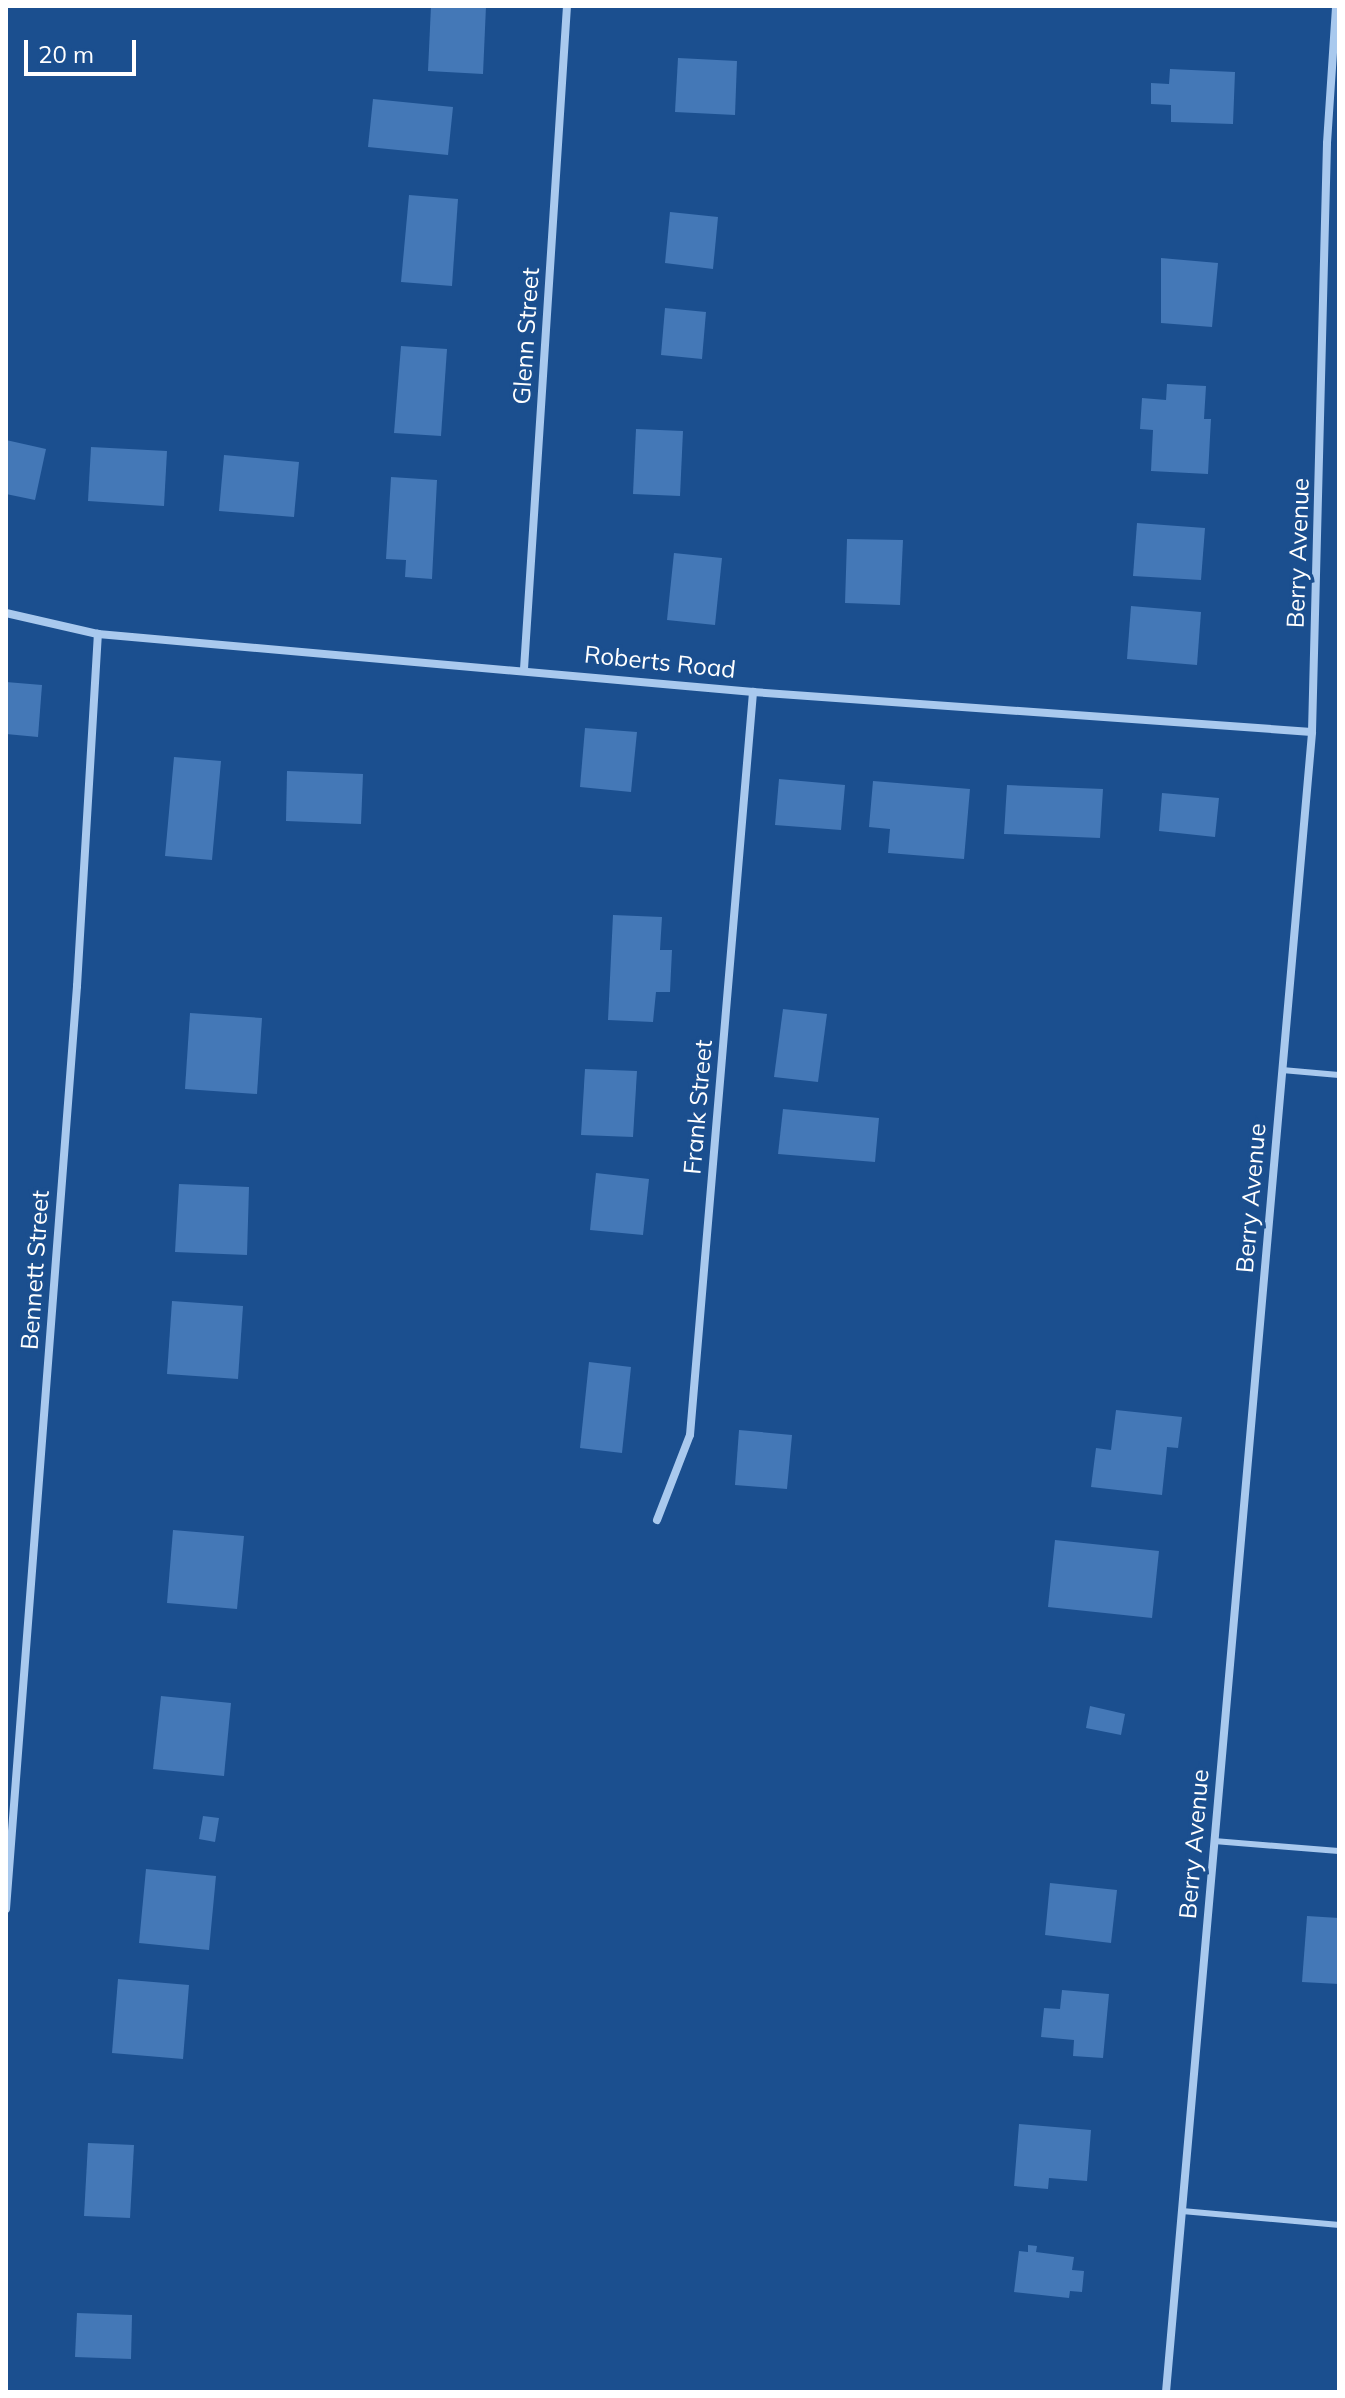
<!DOCTYPE html>
<html>
<head>
<meta charset="utf-8">
<style>
  body { margin:0 }
  #map { position:relative; width:1345px; height:2398px; overflow:hidden; background:#1b4f8f; font-family:Mulish,sans-serif }
  div>[style] { position:absolute }
  [style*='--x'] { left:calc(var(--x)*1px); top:calc(var(--y)*1px); width:calc(var(--w)*1px); rotate:calc(var(--a)*1deg) }
  .building>* { inset:0; background:#4478b7 }
  .lane>* { height:6px; margin:-3px; padding:0 3px; transform-origin:3px; border-radius:3px; background:#a9c9ee }
  .street>* { height:8px; margin:-4px; padding:0 4px; transform-origin:4px; border-radius:4px; background:#a9c9ee }
  span { translate:-50% -50%; white-space:nowrap; text-align:center; line-height:1.15; -webkit-text-stroke:7px #1b4f8f; paint-order:stroke }
  .street-label { font-size:24px; color:#fff }
  .frame { position:absolute; inset:0; border:8px solid #fff; pointer-events:none }
  .scale { position:absolute; left:24px; top:40px; width:112px; height:36px; box-sizing:border-box; border:4px solid #fff; border-top:0; padding-left:10px; font-size:24px; line-height:28px; white-space:nowrap; color:#fff; -webkit-text-stroke:6px #1b4f8f; paint-order:stroke }
</style>
</head>
<body>
<div id="map">
  <div class="building">
    <i style="clip-path:polygon(431px 6px,486px 6px,483px 74px,428px 71px)"></i>
    <i style="clip-path:polygon(678px 58px,737px 61px,735px 115px,675px 112px)"></i>
    <i style="clip-path:polygon(1170px 69px,1235px 72px,1233px 124px,1171px 122px,1171px 105px,1151px 104px,1151px 83px,1169px 84px)"></i>
    <i style="clip-path:polygon(373px 99px,453px 107px,448px 155px,368px 147px)"></i>
    <i style="clip-path:polygon(409px 195px,458px 199px,452px 286px,401px 282px)"></i>
    <i style="clip-path:polygon(670px 212px,718px 217px,713px 269px,665px 263px)"></i>
    <i style="clip-path:polygon(1161px 258px,1218px 263px,1212px 327px,1161px 323px)"></i>
    <i style="clip-path:polygon(665px 308px,706px 312px,702px 359px,661px 355px)"></i>
    <i style="clip-path:polygon(401px 346px,447px 349px,441px 436px,394px 433px)"></i>
    <i style="clip-path:polygon(1167px 384px,1206px 386px,1204px 419px,1211px 419px,1208px 474px,1151px 471px,1153px 430px,1140px 429px,1142px 398px,1166px 400px)"></i>
    <i style="clip-path:polygon(636px 429px,683px 431px,680px 496px,633px 494px)"></i>
    <i style="clip-path:polygon(6px 440px,46px 449px,35px 500px,6px 494px)"></i>
    <i style="clip-path:polygon(91px 447px,167px 451px,164px 506px,88px 501px)"></i>
    <i style="clip-path:polygon(224px 455px,299px 462px,294px 517px,219px 511px)"></i>
    <i style="clip-path:polygon(391px 477px,437px 480px,432px 579px,405px 577px,406px 560px,386px 559px)"></i>
    <i style="clip-path:polygon(1137px 523px,1205px 528px,1201px 580px,1133px 576px)"></i>
    <i style="clip-path:polygon(847px 539px,903px 540px,900px 605px,845px 603px)"></i>
    <i style="clip-path:polygon(674px 553px,722px 558px,715px 625px,667px 620px)"></i>
    <i style="clip-path:polygon(1131px 606px,1201px 612px,1197px 665px,1127px 659px)"></i>
    <i style="clip-path:polygon(6px 682px,42px 685px,38px 737px,6px 734px)"></i>
    <i style="clip-path:polygon(585px 728px,637px 732px,631px 792px,580px 787px)"></i>
    <i style="clip-path:polygon(174px 757px,221px 761px,212px 860px,165px 856px)"></i>
    <i style="clip-path:polygon(287px 771px,363px 774px,361px 824px,286px 821px)"></i>
    <i style="clip-path:polygon(779px 779px,845px 785px,841px 830px,775px 825px)"></i>
    <i style="clip-path:polygon(873px 781px,970px 789px,964px 859px,888px 853px,890px 829px,869px 827px)"></i>
    <i style="clip-path:polygon(1007px 785px,1103px 789px,1100px 838px,1004px 834px)"></i>
    <i style="clip-path:polygon(1162px 793px,1219px 798px,1215px 837px,1159px 831px)"></i>
    <i style="clip-path:polygon(613px 915px,662px 917px,660px 950px,672px 950px,670px 992px,656px 992px,653px 1022px,608px 1020px)"></i>
    <i style="clip-path:polygon(783px 1009px,827px 1014px,818px 1082px,774px 1077px)"></i>
    <i style="clip-path:polygon(190px 1013px,262px 1018px,257px 1094px,185px 1089px)"></i>
    <i style="clip-path:polygon(585px 1069px,637px 1071px,633px 1137px,581px 1135px)"></i>
    <i style="clip-path:polygon(783px 1109px,879px 1118px,875px 1162px,778px 1154px)"></i>
    <i style="clip-path:polygon(596px 1173px,649px 1179px,643px 1235px,590px 1230px)"></i>
    <i style="clip-path:polygon(179px 1184px,249px 1187px,247px 1255px,175px 1252px)"></i>
    <i style="clip-path:polygon(172px 1301px,243px 1306px,238px 1379px,167px 1374px)"></i>
    <i style="clip-path:polygon(589px 1362px,631px 1367px,622px 1453px,580px 1448px)"></i>
    <i style="clip-path:polygon(1116px 1410px,1182px 1417px,1178px 1448px,1167px 1447px,1162px 1495px,1091px 1487px,1096px 1448px,1111px 1450px)"></i>
    <i style="clip-path:polygon(739px 1430px,792px 1435px,787px 1489px,735px 1485px)"></i>
    <i style="clip-path:polygon(173px 1530px,244px 1536px,237px 1609px,167px 1603px)"></i>
    <i style="clip-path:polygon(1055px 1540px,1159px 1551px,1152px 1618px,1048px 1607px)"></i>
    <i style="clip-path:polygon(161px 1696px,231px 1703px,224px 1776px,153px 1769px)"></i>
    <i style="clip-path:polygon(1090px 1706px,1125px 1714px,1121px 1735px,1086px 1728px)"></i>
    <i style="clip-path:polygon(203px 1816px,219px 1818px,215px 1842px,199px 1839px)"></i>
    <i style="clip-path:polygon(146px 1869px,216px 1876px,209px 1950px,139px 1943px)"></i>
    <i style="clip-path:polygon(1050px 1883px,1117px 1890px,1111px 1943px,1045px 1935px)"></i>
    <i style="clip-path:polygon(1307px 1916px,1339px 1918px,1339px 1984px,1302px 1982px)"></i>
    <i style="clip-path:polygon(118px 1979px,189px 1985px,183px 2059px,112px 2053px)"></i>
    <i style="clip-path:polygon(1062px 1990px,1109px 1994px,1103px 2058px,1073px 2056px,1074px 2040px,1041px 2037px,1044px 2008px,1060px 2009px)"></i>
    <i style="clip-path:polygon(1019px 2124px,1091px 2130px,1087px 2181px,1049px 2178px,1048px 2189px,1014px 2186px)"></i>
    <i style="clip-path:polygon(88px 2143px,134px 2145px,130px 2218px,84px 2216px)"></i>
    <i style="clip-path:polygon(1028px 2245px,1037px 2246px,1036px 2252px,1074px 2257px,1072px 2270px,1084px 2271px,1082px 2292px,1070px 2291px,1069px 2298px,1014px 2292px,1019px 2251px,1028px 2252px)"></i>
    <i style="clip-path:polygon(77px 2313px,132px 2315px,131px 2359px,75px 2357px)"></i>
  </div>
  <div class="lane">
    <i style="--x:1282;--y:1070;--w:57;--a:5"></i>
    <i style="--x:1214;--y:1841;--w:125;--a:4.6"></i>
    <i style="--x:1182;--y:2211;--w:158;--a:5.1"></i>
  </div>
  <div class="street">
    <i style="--x:6;--y:613;--w:94;--a:12.9"></i>
    <i style="--x:98;--y:634;--w:658;--a:5.06"></i>
    <i style="--x:753;--y:692;--w:560;--a:4.09"></i>
    <i style="--x:524;--y:669;--w:664;--a:-86.29"></i>
    <i style="--x:657;--y:1520;--w:91;--a:-68.8"></i>
    <i style="--x:690;--y:1435;--w:746;--a:-85.15"></i>
    <i style="--x:6;--y:1909;--w:926;--a:-85.6"></i>
    <i style="--x:77;--y:986;--w:353;--a:-86.6"></i>
    <i style="--x:1166;--y:2392;--w:1666;--a:-84.97"></i>
    <i style="--x:1312;--y:732;--w:589;--a:-88.54"></i>
    <i style="--x:1327;--y:143;--w:137;--a:-86.2"></i>
  </div>
  <div class="street-label">
    <span style="left:526px;top:336px;rotate:-86deg">Glenn Street</span>
    <span style="left:1298px;top:553px;rotate:-88deg">Berry Avenue</span>
    <span style="left:660px;top:662px;rotate:6deg">Roberts Road</span>
    <span style="left:698px;top:1107px;rotate:-85deg">Frank Street</span>
    <span style="left:1251px;top:1198px;rotate:-85deg">Berry Avenue</span>
    <span style="left:35px;top:1270px;rotate:-86deg">Bennett Street</span>
    <span style="left:1194px;top:1844px;rotate:-85deg">Berry Avenue</span>
  </div>
  <div class="frame"></div>
  <div class="scale">20 m</div>
</div>
</body>
</html>
